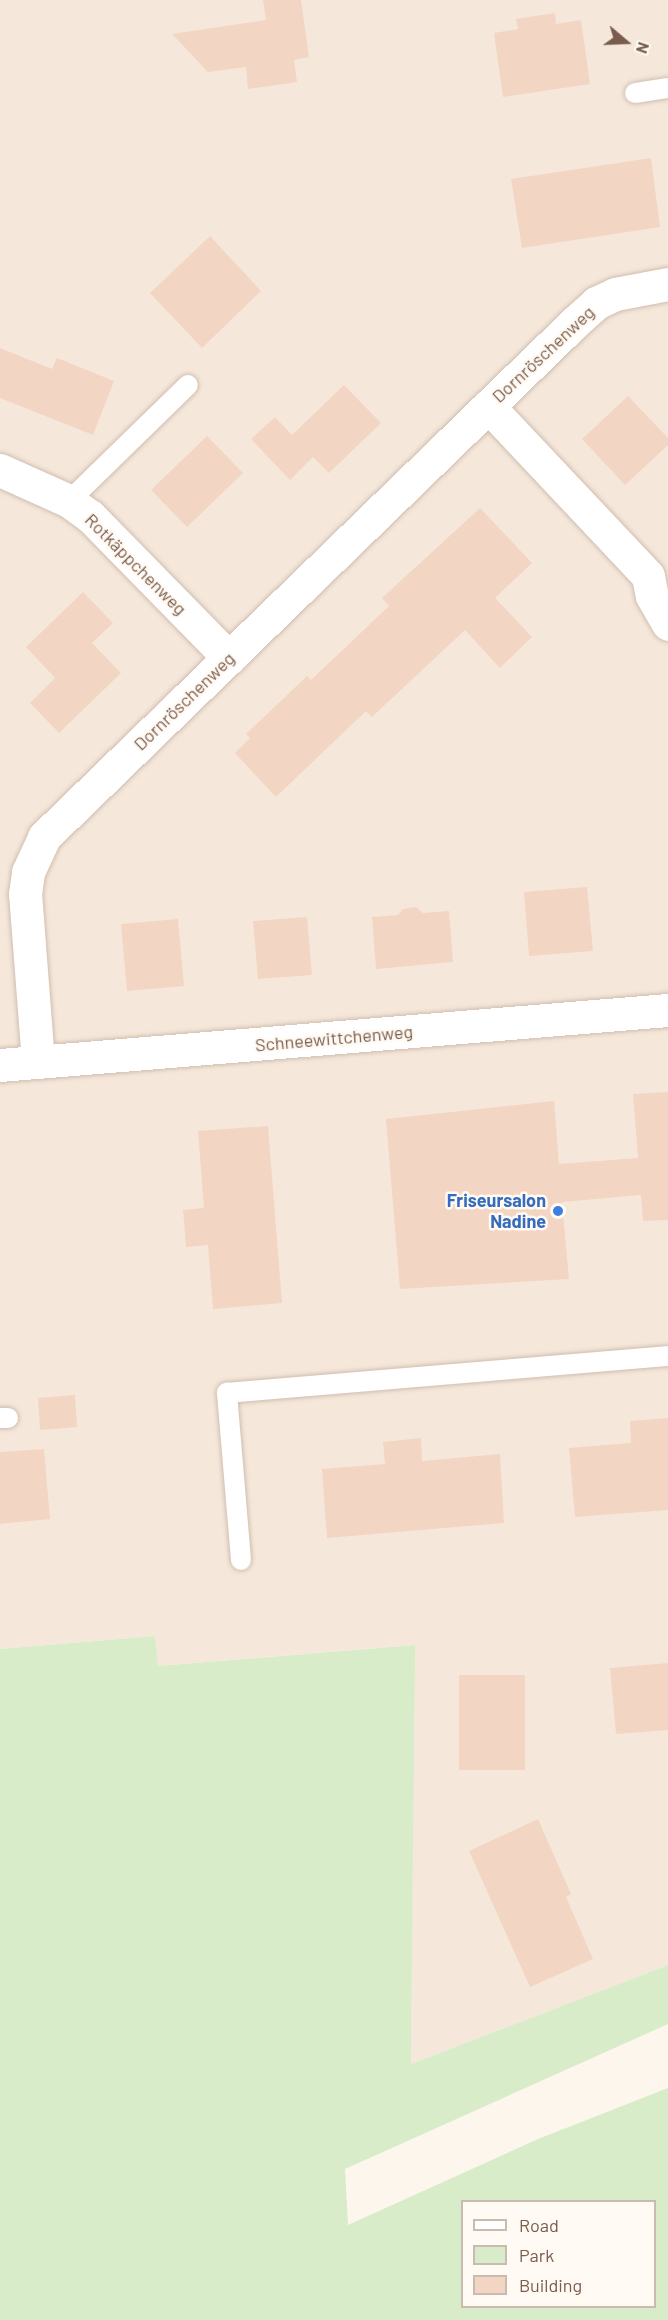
<!DOCTYPE html>
<html>
<head>
<meta charset="utf-8">
<style>
  body { margin:0 }
  #map { position:relative; width:668px; height:2320px; overflow:hidden; background:#fdf6ec; font-family:Barlow,sans-serif }
  div>[style] { position:absolute }
  [style*='--x'] { left:calc(var(--x)*1px); top:calc(var(--y)*1px); width:calc(var(--w)*1px); rotate:calc(var(--a)*1deg) }
  .residential>* { inset:0; background:#f5e8da }
  .green>* { inset:0; background:#d8ecc9 }
  .building>* { inset:0; background:#f3d5c3 }
  .roads { filter:drop-shadow(0 0 2px #d1beb0) drop-shadow(0 0 2px #d1beb0) }
  .service>* { height:20px; margin:-10px; padding:0 10px; transform-origin:10px; border-radius:10px; background:#fff }
  .minor>* { height:33px; margin:-16.5px; padding:0 16.5px; transform-origin:16.5px; border-radius:16.5px; background:#fff }
  .dots>* { width:16px; height:16px; translate:-50% -50%; box-sizing:border-box; border:3px solid #fffaf3; border-radius:50% }
  span { translate:-50% -50%; white-space:nowrap; text-align:center; line-height:1.15; -webkit-text-stroke:5px #fffaf3; paint-order:stroke }
  .street-label { font-size:18px; color:#7a5c4d }
  .shop-label { font-size:18px; color:#366cbe; font-weight:700 }
  .right { translate:-100% -50%; text-align:right }
  .legend { position:absolute; left:461px; top:2200px; width:195px; height:108px; box-sizing:border-box; background:#fffaf3; border:2px solid #cabbb1; margin:0; padding:8px 10px; list-style:none; font-size:18px; color:#7a5c4d }
  .legend li { display:flex; align-items:center; gap:12px; height:30px }
  .legend b { width:30px; border:2px solid #cabbb1 }
  .north { position:absolute; left:596px; top:12px; width:60px; height:60px; -webkit-text-stroke:4px #fffaf3; paint-order:stroke; rotate:109deg; font-size:16px; font-weight:700; line-height:24px; text-align:center; color:#7a5c4d }
  .north::after { content:''; display:block; margin:auto; width:21px; height:27px; background:#7a5c4d; clip-path:polygon(50% 0,100% 100%,50% 72%,0 100%) }
</style>
</head>
<body>
<div id="map">
  <div class="residential">
    <i style="clip-path:polygon(0 0,668px 0,668px 1965px,411px 2064px,414px 1645px,157px 1666px,154px 1636px,0 1649px)"></i>
  </div>
  <div class="green">
    <i style="clip-path:polygon(evenodd,155px 1636px,158px 1666px,415px 1645px,411px 2064px,668px 1965px,668px 2024px,345px 2169px,348px 2225px,538px 2139px,668px 2088px,668px 2320px,0 2320px,0 1649px,155px 1636px,462px 2202px,654px 2202px,654px 2306px,462px 2306px,462px 2202px)"></i>
  </div>
  <div class="building">
    <i style="clip-path:polygon(263px 0,301px 0,309px 57px,294px 60px,297px 82px,248px 89px,246px 67px,208px 72px,172px 34px,266px 20px)"></i>
    <i style="clip-path:polygon(555px 13px,556px 24px,581px 20px,590px 84px,503px 97px,494px 33px,518px 29px,516px 19px)"></i>
    <i style="clip-path:polygon(651px 158px,660px 227px,522px 248px,511px 179px)"></i>
    <i style="clip-path:polygon(210px 236px,261px 291px,202px 348px,150px 293px)"></i>
    <i style="clip-path:polygon(0 348px,52px 369px,57px 358px,114px 381px,93px 435px,0 398px)"></i>
    <i style="clip-path:polygon(344px 385px,381px 423px,329px 473px,313px 457px,290px 480px,251px 439px,275px 417px,292px 435px)"></i>
    <i style="clip-path:polygon(628px 396px,668px 438px,668px 445px,625px 485px,582px 439px)"></i>
    <i style="clip-path:polygon(207px 436px,243px 473px,187px 527px,151px 490px)"></i>
    <i style="clip-path:polygon(480px 508px,532px 563px,495px 598px,532px 637px,500px 668px,465px 630px,372px 717px,366px 711px,276px 797px,235px 753px,250px 738px,246px 734px,307px 676px,311px 680px,389px 606px,382px 598px)"></i>
    <i style="clip-path:polygon(83px 592px,113px 623px,92px 643px,121px 673px,59px 733px,30px 703px,55px 678px,26px 647px)"></i>
    <i style="clip-path:polygon(587px 887px,593px 951px,529px 956px,524px 892px)"></i>
    <i style="clip-path:polygon(416px 907px,423px 913px,449px 911px,453px 962px,376px 969px,372px 917px,398px 915px,403px 909px)"></i>
    <i style="clip-path:polygon(307px 917px,312px 975px,258px 979px,253px 921px)"></i>
    <i style="clip-path:polygon(178px 919px,184px 986px,127px 991px,121px 924px)"></i>
    <i style="clip-path:polygon(668px 1092px,668px 1220px,643px 1221px,641px 1195px,562px 1202px,569px 1279px,400px 1289px,386px 1119px,554px 1101px,559px 1164px,638px 1158px,633px 1094px)"></i>
    <i style="clip-path:polygon(268px 1126px,282px 1303px,213px 1309px,208px 1245px,186px 1247px,183px 1210px,204px 1208px,198px 1131px)"></i>
    <i style="clip-path:polygon(75px 1395px,77px 1427px,40px 1430px,38px 1398px)"></i>
    <i style="clip-path:polygon(668px 1418px,668px 1510px,575px 1517px,569px 1448px,631px 1443px,630px 1421px)"></i>
    <i style="clip-path:polygon(421px 1438px,422px 1461px,500px 1454px,504px 1523px,327px 1538px,322px 1469px,385px 1464px,383px 1442px)"></i>
    <i style="clip-path:polygon(44px 1449px,50px 1519px,0 1524px,0 1452px)"></i>
    <i style="clip-path:polygon(668px 1663px,668px 1730px,616px 1734px,610px 1668px)"></i>
    <i style="clip-path:polygon(459px 1675px,525px 1675px,525px 1770px,459px 1770px)"></i>
    <i style="clip-path:polygon(538px 1819px,571px 1894px,566px 1897px,593px 1959px,530px 1987px,469px 1851px)"></i>
  </div>
  <div class="roads">
    <div class="service">
      <i style="--x:635;--y:93;--w:33;--a:-9"></i>
      <i style="--x:69;--y:501;--w:166;--a:-44.3"></i>
      <i style="--x:0;--y:1418;--w:8;--a:0"></i>
      <i style="--x:241;--y:1560;--w:168;--a:-94.8"></i>
      <i style="--x:227;--y:1393;--w:443;--a:-4.8"></i>
    </div>
    <div class="minor">
      <i style="--x:488;--y:406;--w:233;--a:46.7"></i>
      <i style="--x:648;--y:576;--w:20;--a:79"></i>
      <i style="--x:652;--y:596;--w:32;--a:60"></i>
      <i style="--x:0;--y:470;--w:76;--a:24.2"></i>
      <i style="--x:69;--y:501;--w:26;--a:36"></i>
      <i style="--x:90;--y:516;--w:199;--a:45.6"></i>
      <i style="--x:38;--y:1062;--w:169;--a:-94.4"></i>
      <i style="--x:25;--y:894;--w:22;--a:-82"></i>
      <i style="--x:28;--y:872;--w:38;--a:-65"></i>
      <i style="--x:44;--y:837;--w:738;--a:-44.12"></i>
      <i style="--x:574;--y:323;--w:30;--a:-42"></i>
      <i style="--x:596;--y:303;--w:21;--a:-25"></i>
      <i style="--x:615;--y:294;--w:54;--a:-10.7"></i>
      <i style="--x:0;--y:1065;--w:670;--a:-4.71"></i>
    </div>
  </div>
  <div class="dots">
    <i style="left:558px;top:1211px;background:#3f7fe0"></i>
  </div>
  <div class="street-label">
    <span style="left:543px;top:354px;rotate:-43deg">Dornröschenweg</span>
    <span style="left:136px;top:564px;rotate:45deg">Rotkäppchenweg</span>
    <span style="left:184px;top:701px;rotate:-44deg">Dornröschenweg</span>
    <span style="left:334px;top:1038px;rotate:-5deg">Schneewittchenweg</span>
  </div>
  <div class="shop-label">
    <span class="right" style="left:546px;top:1211px">Friseursalon<br>Nadine</span>
  </div>
  <ul class="legend">
  <li><b style="height:8px;background:#fff"></b>Road</li>
  <li><b style="height:16px;background:#d8ecc9"></b>Park</li>
  <li><b style="height:16px;background:#f3d5c3"></b>Building</li>
  </ul>
  <div class="north">N</div>
</div>
</body>
</html>
